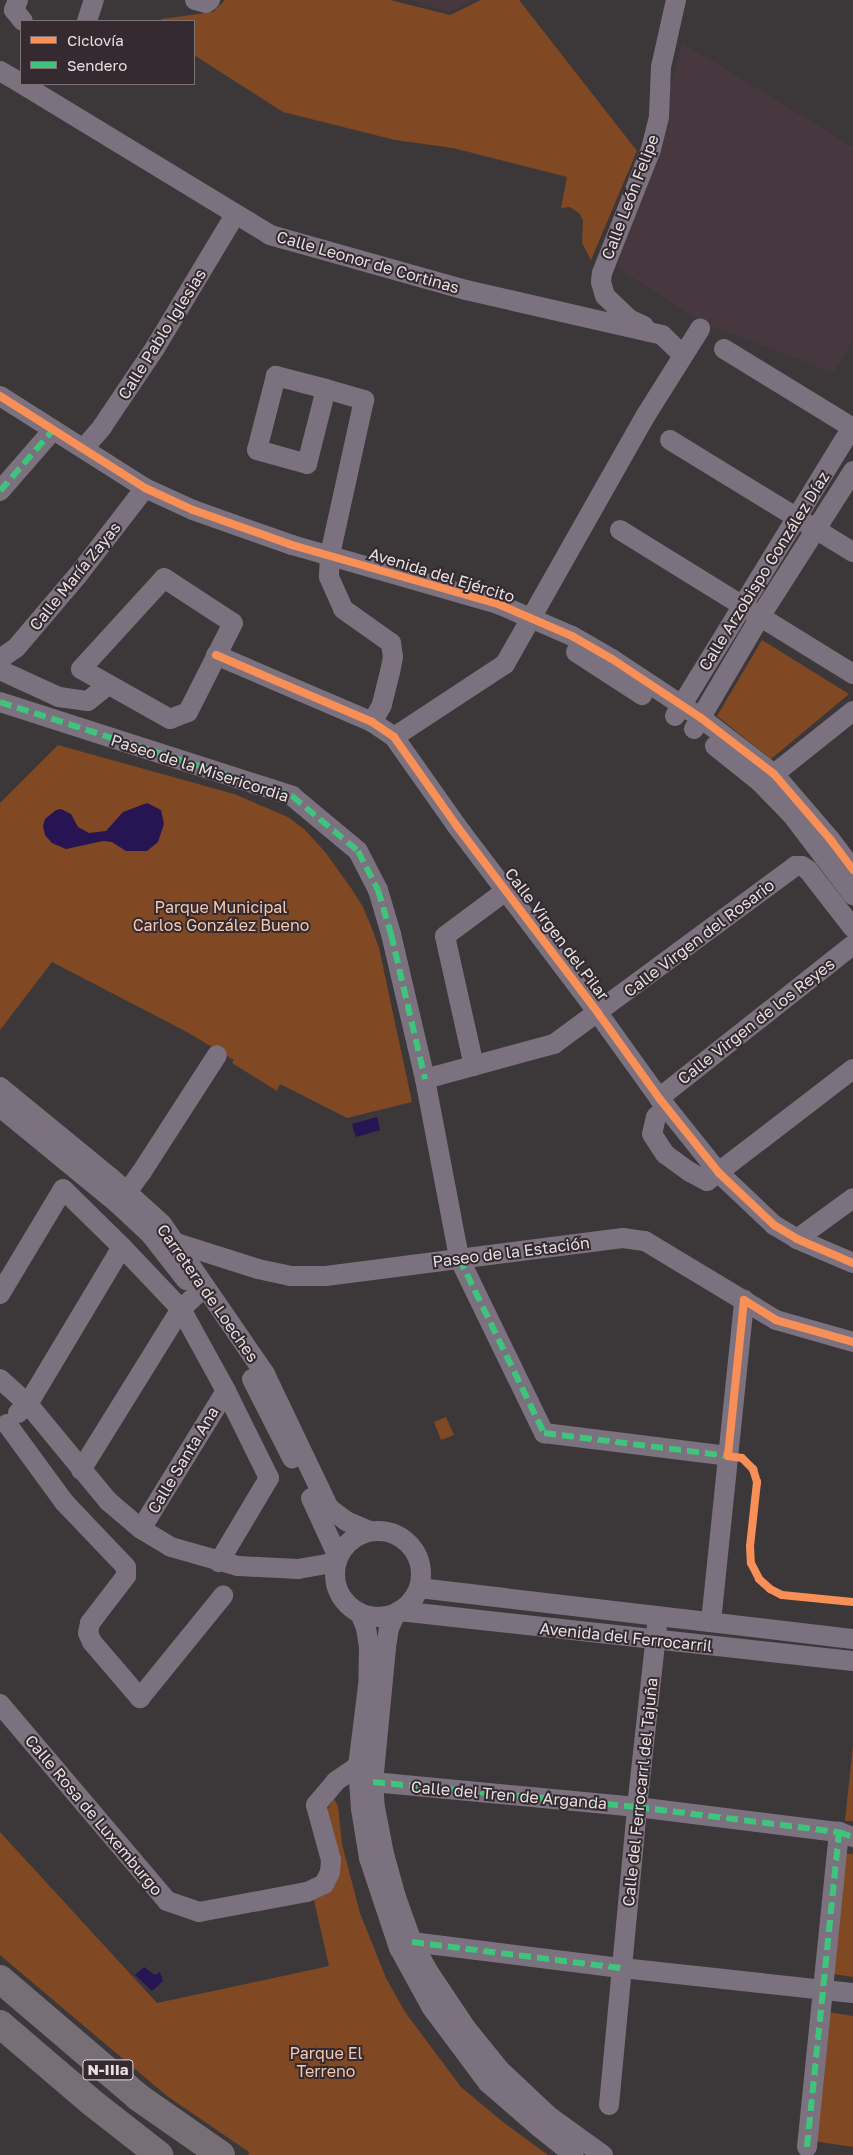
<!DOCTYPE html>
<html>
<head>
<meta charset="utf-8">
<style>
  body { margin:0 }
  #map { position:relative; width:853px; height:2155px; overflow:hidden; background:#3c3739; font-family:"Golos Text",sans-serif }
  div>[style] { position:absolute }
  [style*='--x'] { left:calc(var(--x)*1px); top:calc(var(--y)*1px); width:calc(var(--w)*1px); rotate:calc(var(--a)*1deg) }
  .built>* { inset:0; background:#47383f }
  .green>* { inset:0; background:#804823 }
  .water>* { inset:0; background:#261453 }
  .minor>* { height:20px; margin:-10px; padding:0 10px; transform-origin:10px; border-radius:10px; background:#7c717e }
  .minor>.ring { margin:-10px; padding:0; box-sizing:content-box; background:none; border:20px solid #7c717e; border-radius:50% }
  .highway>* { height:28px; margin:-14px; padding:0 14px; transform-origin:14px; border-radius:14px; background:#776e76 }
  .quiet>* { height:6px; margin-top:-3px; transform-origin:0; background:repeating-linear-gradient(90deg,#40c37c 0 12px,transparent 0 18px) }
  .cycleway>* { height:8px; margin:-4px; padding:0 4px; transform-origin:4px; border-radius:4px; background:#f78f57 }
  span { translate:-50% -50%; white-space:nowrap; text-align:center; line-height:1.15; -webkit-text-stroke:4px #342a2f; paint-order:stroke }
  .shield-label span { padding:1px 4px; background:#342a2f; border:1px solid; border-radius:4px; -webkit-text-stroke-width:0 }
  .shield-label { font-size:15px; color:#e7e0e3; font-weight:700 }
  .street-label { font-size:16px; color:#e7e0e3 }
  .park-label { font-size:16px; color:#f4c9b1 }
  .legend { position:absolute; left:20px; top:20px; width:175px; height:65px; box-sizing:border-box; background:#342a2f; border:1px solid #7c7377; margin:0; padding:6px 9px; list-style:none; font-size:15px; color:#e7e0e3 }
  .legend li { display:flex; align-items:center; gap:10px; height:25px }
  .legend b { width:25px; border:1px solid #7c7377 }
</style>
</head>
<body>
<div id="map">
  <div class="built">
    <i style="clip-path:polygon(413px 0,473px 0,449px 12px)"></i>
    <i style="clip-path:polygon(683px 43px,853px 147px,853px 340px,834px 373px,706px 324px,617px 268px)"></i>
  </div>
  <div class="green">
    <i style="clip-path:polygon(225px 0,390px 0,450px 15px,481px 0,519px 0,637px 151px,591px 260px,582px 243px,583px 221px,580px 214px,570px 207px,561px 208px,567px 177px,453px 148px,395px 140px,283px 112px,194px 55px,194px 21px,160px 21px,162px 19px,213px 12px)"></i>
    <i style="clip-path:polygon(762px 640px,849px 694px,771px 759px,717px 716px)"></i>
    <i style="clip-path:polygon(58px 745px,234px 794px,288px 817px,304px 829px,326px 853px,351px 888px,363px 907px,371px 926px,379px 948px,412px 1102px,347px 1118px,280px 1084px,277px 1091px,232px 1063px,234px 1060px,185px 1031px,52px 962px,0 1030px,0 803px)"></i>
    <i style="clip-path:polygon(446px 1417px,454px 1435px,441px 1440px,434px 1422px)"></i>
    <i style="clip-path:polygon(853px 1745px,853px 1821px,845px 1821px)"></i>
    <i style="clip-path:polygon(334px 1799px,338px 1806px,342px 1844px,360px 1913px,386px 1978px,405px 2012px,461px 2087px,503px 2122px,548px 2155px,248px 2155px,249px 2152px,167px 2096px,0 1955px,0 1832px,157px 2003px,329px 1966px,313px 1896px,322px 1892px,326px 1811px)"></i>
    <i style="clip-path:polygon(844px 1853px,853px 1854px,853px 1977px,833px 1974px)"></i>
    <i style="clip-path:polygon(828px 2012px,853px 2016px,853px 2147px,813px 2141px)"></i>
  </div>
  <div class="water">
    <i style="clip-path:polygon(147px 803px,161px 810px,164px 824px,158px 842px,147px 851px,126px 851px,112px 842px,103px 841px,66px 849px,52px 843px,45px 835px,43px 826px,45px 819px,56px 810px,61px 809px,71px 814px,78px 827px,89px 833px,106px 831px,123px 812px)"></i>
    <i style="clip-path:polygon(377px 1117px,380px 1130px,356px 1137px,352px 1124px)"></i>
    <i style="clip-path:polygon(144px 1967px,155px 1975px,160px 1972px,163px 1981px,152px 1991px,135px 1975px)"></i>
  </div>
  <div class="minor">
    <i style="--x:18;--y:0;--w:11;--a:112"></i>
    <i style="--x:14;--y:10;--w:14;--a:51"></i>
    <i style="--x:195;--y:0;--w:11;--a:15"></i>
    <i style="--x:206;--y:3;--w:5;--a:-37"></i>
    <i style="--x:87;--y:21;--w:22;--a:-72"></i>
    <i style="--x:0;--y:71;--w:24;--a:30"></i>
    <i style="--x:22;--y:84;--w:290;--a:31.3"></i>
    <i style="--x:270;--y:235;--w:204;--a:15.7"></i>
    <i style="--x:466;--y:290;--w:201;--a:12.9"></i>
    <i style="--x:662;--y:335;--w:29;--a:44"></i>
    <i style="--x:644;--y:326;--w:17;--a:-155"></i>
    <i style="--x:629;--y:319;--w:33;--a:-136"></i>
    <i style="--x:605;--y:296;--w:15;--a:-106"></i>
    <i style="--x:601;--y:282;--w:9;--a:-84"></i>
    <i style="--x:602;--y:273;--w:133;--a:-68.4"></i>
    <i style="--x:651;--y:149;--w:34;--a:-76"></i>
    <i style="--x:659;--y:116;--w:49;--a:-87.7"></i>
    <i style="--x:661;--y:67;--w:69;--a:-77.4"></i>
    <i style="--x:724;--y:349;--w:151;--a:31.5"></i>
    <i style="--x:326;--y:389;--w:52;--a:-165.4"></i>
    <i style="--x:276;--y:376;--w:76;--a:104.4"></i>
    <i style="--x:257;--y:450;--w:52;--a:15.6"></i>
    <i style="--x:307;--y:464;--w:77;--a:-75.8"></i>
    <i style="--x:326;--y:389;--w:40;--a:16"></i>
    <i style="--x:364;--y:400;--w:159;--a:102.4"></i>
    <i style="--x:330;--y:555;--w:22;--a:93"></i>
    <i style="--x:329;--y:577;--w:35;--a:66"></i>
    <i style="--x:343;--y:609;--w:59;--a:35.3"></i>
    <i style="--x:391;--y:643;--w:14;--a:82"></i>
    <i style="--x:393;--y:657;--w:15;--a:101"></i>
    <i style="--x:390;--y:672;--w:34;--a:104"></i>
    <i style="--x:382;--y:705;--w:20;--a:120"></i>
    <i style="--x:0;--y:396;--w:172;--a:32.4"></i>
    <i style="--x:145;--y:488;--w:53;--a:24.6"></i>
    <i style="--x:193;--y:510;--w:105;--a:19.5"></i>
    <i style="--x:292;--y:545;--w:214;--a:16"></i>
    <i style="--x:498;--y:604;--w:81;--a:23.4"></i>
    <i style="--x:572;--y:636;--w:46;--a:29.9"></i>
    <i style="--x:612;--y:659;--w:107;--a:33.5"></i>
    <i style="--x:701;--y:718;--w:92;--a:37.5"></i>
    <i style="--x:774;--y:774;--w:86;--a:49.3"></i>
    <i style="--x:830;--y:839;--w:39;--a:53"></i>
    <i style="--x:670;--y:440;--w:215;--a:31.5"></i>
    <i style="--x:84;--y:448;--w:28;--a:-49"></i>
    <i style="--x:102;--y:427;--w:95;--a:-56.1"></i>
    <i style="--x:155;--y:348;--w:155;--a:-59"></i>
    <i style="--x:0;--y:491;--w:81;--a:-49"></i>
    <i style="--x:620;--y:530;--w:274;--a:31.7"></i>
    <i style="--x:164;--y:578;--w:82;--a:33.1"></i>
    <i style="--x:233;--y:623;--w:100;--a:116.8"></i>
    <i style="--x:188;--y:712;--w:19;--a:159"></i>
    <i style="--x:170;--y:719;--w:102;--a:-150.7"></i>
    <i style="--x:81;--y:669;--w:123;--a:-47.6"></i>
    <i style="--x:576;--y:652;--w:79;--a:33.1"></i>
    <i style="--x:216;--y:655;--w:170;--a:23.2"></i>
    <i style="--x:372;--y:722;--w:27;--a:34"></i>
    <i style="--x:394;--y:737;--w:108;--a:54.8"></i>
    <i style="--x:456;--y:825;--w:236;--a:52.9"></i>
    <i style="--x:598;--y:1013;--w:105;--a:54.3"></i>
    <i style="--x:659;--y:1098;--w:96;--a:51.3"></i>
    <i style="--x:719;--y:1173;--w:76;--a:43.4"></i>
    <i style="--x:774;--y:1225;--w:27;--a:31"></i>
    <i style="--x:797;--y:1239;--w:61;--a:23.2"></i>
    <i style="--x:0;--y:659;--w:19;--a:-35"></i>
    <i style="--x:16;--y:648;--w:96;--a:-49.7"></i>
    <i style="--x:78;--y:575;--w:110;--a:-52.4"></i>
    <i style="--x:0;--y:670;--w:65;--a:24.6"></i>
    <i style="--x:59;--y:697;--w:29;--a:8"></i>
    <i style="--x:88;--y:701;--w:26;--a:-39"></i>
    <i style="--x:0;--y:702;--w:307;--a:17.8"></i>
    <i style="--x:292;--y:796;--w:86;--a:39.8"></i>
    <i style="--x:358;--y:851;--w:44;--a:62.9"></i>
    <i style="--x:378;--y:890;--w:46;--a:73.5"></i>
    <i style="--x:391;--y:934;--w:149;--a:76.8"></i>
    <i style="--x:425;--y:1079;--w:182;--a:79.2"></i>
    <i style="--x:459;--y:1258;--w:195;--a:64.1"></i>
    <i style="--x:544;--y:1433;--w:185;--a:7.1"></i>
    <i style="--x:675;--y:716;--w:340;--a:-58.5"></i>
    <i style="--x:694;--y:729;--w:130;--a:-59.5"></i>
    <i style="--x:760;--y:617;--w:173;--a:-57.5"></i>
    <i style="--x:394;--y:737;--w:133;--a:-33.3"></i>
    <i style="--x:505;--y:664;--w:286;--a:-60.5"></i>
    <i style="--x:646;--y:415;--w:102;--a:-57.9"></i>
    <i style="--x:715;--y:746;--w:58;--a:38.7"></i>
    <i style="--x:760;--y:782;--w:46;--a:45.9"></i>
    <i style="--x:792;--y:815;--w:101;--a:52.7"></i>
    <i style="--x:774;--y:774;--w:101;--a:-38.6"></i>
    <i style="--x:474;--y:1066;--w:133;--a:-102.6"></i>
    <i style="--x:445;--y:936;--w:77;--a:-36.6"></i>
    <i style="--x:425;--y:1079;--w:134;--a:-15.2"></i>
    <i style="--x:554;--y:1044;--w:300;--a:-36.4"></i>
    <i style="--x:795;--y:866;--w:7;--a:0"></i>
    <i style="--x:802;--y:866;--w:7;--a:34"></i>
    <i style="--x:808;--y:870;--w:73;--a:52.2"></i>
    <i style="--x:0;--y:1087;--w:142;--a:39.3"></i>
    <i style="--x:110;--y:1177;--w:70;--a:42.1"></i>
    <i style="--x:162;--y:1224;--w:182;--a:55.5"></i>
    <i style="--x:265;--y:1374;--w:148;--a:64.5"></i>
    <i style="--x:329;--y:1508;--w:21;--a:37"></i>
    <i style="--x:346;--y:1521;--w:25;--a:23"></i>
    <i style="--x:659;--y:1098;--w:247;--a:-38.3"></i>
    <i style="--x:0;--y:1107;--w:153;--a:39.4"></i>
    <i style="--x:118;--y:1204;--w:45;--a:43.2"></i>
    <i style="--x:151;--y:1235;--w:57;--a:52.1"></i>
    <i style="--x:666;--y:1107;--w:14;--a:135"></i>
    <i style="--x:656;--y:1117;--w:17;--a:103"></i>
    <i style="--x:652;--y:1134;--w:24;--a:57"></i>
    <i style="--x:665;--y:1154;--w:31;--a:36"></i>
    <i style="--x:690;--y:1172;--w:19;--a:28"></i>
    <i style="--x:707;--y:1181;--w:184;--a:-37.5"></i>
    <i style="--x:119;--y:1203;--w:37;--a:-54"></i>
    <i style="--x:141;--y:1173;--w:140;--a:-57.2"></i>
    <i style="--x:151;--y:1235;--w:112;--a:17.6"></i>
    <i style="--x:258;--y:1269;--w:33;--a:12"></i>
    <i style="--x:290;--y:1276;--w:36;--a:0"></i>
    <i style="--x:326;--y:1276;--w:299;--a:-7.3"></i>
    <i style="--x:623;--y:1238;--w:22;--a:8"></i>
    <i style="--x:645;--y:1241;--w:153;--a:31.1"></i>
    <i style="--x:776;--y:1320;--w:80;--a:15.9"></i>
    <i style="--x:797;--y:1239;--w:69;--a:-36.2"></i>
    <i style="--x:0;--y:1294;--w:122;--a:-59"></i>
    <i style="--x:63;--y:1189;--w:83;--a:44.5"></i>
    <i style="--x:122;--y:1247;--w:86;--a:46.4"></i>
    <i style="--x:181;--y:1309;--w:94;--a:61.2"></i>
    <i style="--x:226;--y:1391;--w:97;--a:63.7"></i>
    <i style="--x:269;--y:1478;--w:98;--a:120.8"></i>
    <i style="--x:0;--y:1379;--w:38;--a:42"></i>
    <i style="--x:28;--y:1404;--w:126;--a:50.5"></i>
    <i style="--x:108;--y:1501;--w:43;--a:40.3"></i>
    <i style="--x:141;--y:1529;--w:35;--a:31"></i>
    <i style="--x:171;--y:1547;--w:70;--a:15.8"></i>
    <i style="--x:238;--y:1566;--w:60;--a:2.9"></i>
    <i style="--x:298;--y:1569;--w:39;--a:-10"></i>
    <i style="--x:252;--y:1379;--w:89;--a:63.1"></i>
    <i style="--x:18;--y:1413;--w:13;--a:-42"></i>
    <i style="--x:28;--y:1404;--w:183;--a:-59.1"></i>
    <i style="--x:7;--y:1424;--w:97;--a:53.8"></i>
    <i style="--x:64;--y:1502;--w:90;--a:46.4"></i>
    <i style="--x:126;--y:1567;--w:9;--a:90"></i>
    <i style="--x:126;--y:1576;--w:59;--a:127.5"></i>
    <i style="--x:90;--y:1623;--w:10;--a:101"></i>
    <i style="--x:88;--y:1633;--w:10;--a:66"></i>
    <i style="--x:92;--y:1642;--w:74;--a:49.4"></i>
    <i style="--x:140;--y:1698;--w:132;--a:-50.9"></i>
    <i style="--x:81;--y:1470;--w:190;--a:-58.2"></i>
    <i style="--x:181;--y:1309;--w:33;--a:-43"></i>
    <i style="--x:311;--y:1498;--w:65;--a:65.4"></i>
    <i style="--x:141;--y:1529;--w:162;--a:-58.4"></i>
    <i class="ring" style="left:335px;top:1531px;width:66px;height:66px"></i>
    <i style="--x:419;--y:1588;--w:437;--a:6.7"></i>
    <i style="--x:399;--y:1611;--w:457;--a:6.3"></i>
    <i style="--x:360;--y:1613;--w:16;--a:68"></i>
    <i style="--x:366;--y:1628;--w:19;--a:81"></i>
    <i style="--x:369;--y:1647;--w:39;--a:91"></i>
    <i style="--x:368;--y:1686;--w:81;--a:97.1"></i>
    <i style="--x:358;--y:1766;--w:43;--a:86"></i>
    <i style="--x:361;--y:1809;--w:50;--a:80.7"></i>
    <i style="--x:369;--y:1858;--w:95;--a:71.6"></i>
    <i style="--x:399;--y:1948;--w:68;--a:61.2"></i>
    <i style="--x:432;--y:2008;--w:94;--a:53.3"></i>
    <i style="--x:488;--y:2083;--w:69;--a:40.9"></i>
    <i style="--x:540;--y:2128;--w:43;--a:38.5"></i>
    <i style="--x:396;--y:1613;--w:17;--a:115"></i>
    <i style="--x:389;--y:1628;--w:20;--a:99"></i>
    <i style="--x:386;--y:1648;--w:135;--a:95.5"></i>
    <i style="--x:373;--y:1782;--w:26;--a:86"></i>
    <i style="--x:375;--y:1808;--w:47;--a:78.9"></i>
    <i style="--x:384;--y:1854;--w:45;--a:74.4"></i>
    <i style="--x:396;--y:1897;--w:48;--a:70.4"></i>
    <i style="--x:412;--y:1942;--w:33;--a:61"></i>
    <i style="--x:428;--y:1971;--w:69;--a:56.3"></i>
    <i style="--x:466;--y:2028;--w:55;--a:50.9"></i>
    <i style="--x:501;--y:2071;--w:67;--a:43.2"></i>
    <i style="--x:550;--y:2117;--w:65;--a:35.6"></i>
    <i style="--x:711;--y:1622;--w:324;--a:-84.1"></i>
    <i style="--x:0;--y:1704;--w:258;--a:49.7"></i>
    <i style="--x:167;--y:1901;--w:34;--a:19"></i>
    <i style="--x:199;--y:1912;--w:110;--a:-10.5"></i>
    <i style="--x:307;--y:1892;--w:19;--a:-25"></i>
    <i style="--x:324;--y:1884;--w:13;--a:-63"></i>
    <i style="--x:330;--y:1872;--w:12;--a:-85"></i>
    <i style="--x:331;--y:1860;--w:57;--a:-105.3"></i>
    <i style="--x:316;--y:1805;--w:31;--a:-50"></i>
    <i style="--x:336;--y:1781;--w:27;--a:-34"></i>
    <i style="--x:373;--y:1782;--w:265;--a:5.4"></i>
    <i style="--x:637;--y:1807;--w:204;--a:7.1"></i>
    <i style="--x:839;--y:1832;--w:15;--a:20"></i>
    <i style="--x:412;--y:1942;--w:212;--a:7.1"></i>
    <i style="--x:622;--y:1968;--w:232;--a:6.2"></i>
    <i style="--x:609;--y:2105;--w:299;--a:-84.6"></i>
    <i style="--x:637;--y:1807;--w:192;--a:-83.7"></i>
    <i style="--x:807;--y:2147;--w:317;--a:-84.2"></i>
  </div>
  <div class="highway">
    <i style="--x:0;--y:1979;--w:182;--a:40.5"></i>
    <i style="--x:138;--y:2097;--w:101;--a:34.9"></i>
    <i style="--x:0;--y:2024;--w:118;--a:40.5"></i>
    <i style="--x:90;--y:2101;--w:88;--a:38"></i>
  </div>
  <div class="quiet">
    <i style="--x:0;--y:491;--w:81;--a:-49"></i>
    <i style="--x:0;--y:702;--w:307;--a:17.8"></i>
    <i style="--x:292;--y:796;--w:86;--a:39.8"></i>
    <i style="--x:358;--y:851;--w:44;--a:62.9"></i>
    <i style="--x:378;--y:890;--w:46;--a:73.5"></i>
    <i style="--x:391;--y:934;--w:149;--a:76.8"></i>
    <i style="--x:459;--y:1258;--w:195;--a:64.1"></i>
    <i style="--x:544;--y:1433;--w:185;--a:7.1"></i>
    <i style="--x:373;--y:1782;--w:265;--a:5.4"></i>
    <i style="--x:637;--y:1807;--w:204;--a:7.1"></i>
    <i style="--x:839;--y:1832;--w:15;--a:20"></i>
    <i style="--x:412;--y:1942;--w:212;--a:7.1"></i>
    <i style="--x:807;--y:2147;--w:317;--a:-84.2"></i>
  </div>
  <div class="cycleway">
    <i style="--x:0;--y:396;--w:172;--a:32.4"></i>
    <i style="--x:145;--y:488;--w:53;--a:24.6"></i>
    <i style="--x:193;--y:510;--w:105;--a:19.5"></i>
    <i style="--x:292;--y:545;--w:214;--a:16"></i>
    <i style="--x:498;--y:604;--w:81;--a:23.4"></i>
    <i style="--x:572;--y:636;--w:46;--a:29.9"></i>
    <i style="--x:612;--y:659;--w:107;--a:33.5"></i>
    <i style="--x:701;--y:718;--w:92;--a:37.5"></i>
    <i style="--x:774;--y:774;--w:86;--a:49.3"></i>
    <i style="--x:830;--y:839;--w:39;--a:53"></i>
    <i style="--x:216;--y:655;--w:170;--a:23.2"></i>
    <i style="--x:372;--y:722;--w:27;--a:34"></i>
    <i style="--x:394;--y:737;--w:108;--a:54.8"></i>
    <i style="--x:456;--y:825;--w:236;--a:52.9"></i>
    <i style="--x:598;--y:1013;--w:105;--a:54.3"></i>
    <i style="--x:659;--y:1098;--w:96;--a:51.3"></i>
    <i style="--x:719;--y:1173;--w:76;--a:43.4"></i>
    <i style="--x:774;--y:1225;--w:27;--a:31"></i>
    <i style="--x:797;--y:1239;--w:61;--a:23.2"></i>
    <i style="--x:853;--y:1342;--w:80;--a:-164.1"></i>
    <i style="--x:776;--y:1320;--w:38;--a:-148"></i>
    <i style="--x:744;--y:1300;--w:157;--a:95.9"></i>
    <i style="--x:728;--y:1456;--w:14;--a:8"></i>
    <i style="--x:742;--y:1458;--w:16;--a:45"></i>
    <i style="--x:753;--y:1469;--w:14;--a:73"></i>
    <i style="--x:757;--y:1482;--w:64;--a:96.2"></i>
    <i style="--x:750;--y:1546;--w:17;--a:87"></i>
    <i style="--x:751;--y:1563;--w:18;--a:63"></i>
    <i style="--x:759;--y:1579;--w:15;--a:42"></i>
    <i style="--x:770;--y:1589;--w:13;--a:27"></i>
    <i style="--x:782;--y:1595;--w:71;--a:5.6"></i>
  </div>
  <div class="shield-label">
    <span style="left:108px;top:2070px">N-IIIa</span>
  </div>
  <div class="street-label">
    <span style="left:630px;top:197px;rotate:-69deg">Calle León Felipe</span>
    <span style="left:368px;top:262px;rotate:16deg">Calle Leonor de Cortinas</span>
    <span style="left:162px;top:334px;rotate:-58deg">Calle Pablo Iglesias</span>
    <span style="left:764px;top:571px;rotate:-58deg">Calle Arzobispo González Díaz</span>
    <span style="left:442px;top:575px;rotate:17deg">Avenida del Ejército</span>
    <span style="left:75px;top:576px;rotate:-51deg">Calle María Zayas</span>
    <span style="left:200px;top:768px;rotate:18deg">Paseo de la Misericordia</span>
    <span style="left:557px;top:934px;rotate:53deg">Calle Virgen del Pilar</span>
    <span style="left:699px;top:938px;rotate:-37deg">Calle Virgen del Rosario</span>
    <span style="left:756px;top:1021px;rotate:-38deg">Calle Virgen de los Reyes</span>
    <span style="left:511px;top:1252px;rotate:-7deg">Paseo de la Estación</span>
    <span style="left:208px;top:1293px;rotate:55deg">Carretera de Loeches</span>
    <span style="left:183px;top:1460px;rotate:-59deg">Calle Santa Ana</span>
    <span style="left:626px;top:1637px;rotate:6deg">Avenida del Ferrocarril</span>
    <span style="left:640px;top:1792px;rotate:-84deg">Calle del Ferrocarrl del Tajuña</span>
    <span style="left:509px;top:1795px;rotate:5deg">Calle del Tren de Arganda</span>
    <span style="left:94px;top:1815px;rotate:50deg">Calle Rosa de Luxemburgo</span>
  </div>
  <div class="park-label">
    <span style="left:221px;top:916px">Parque Municipal<br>Carlos González Bueno</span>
    <span style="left:326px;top:2062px">Parque El<br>Terreno</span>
  </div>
  <ul class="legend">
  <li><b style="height:6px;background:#f78f57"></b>Ciclovía</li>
  <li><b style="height:6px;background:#40c37c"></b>Sendero</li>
  </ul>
</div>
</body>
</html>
